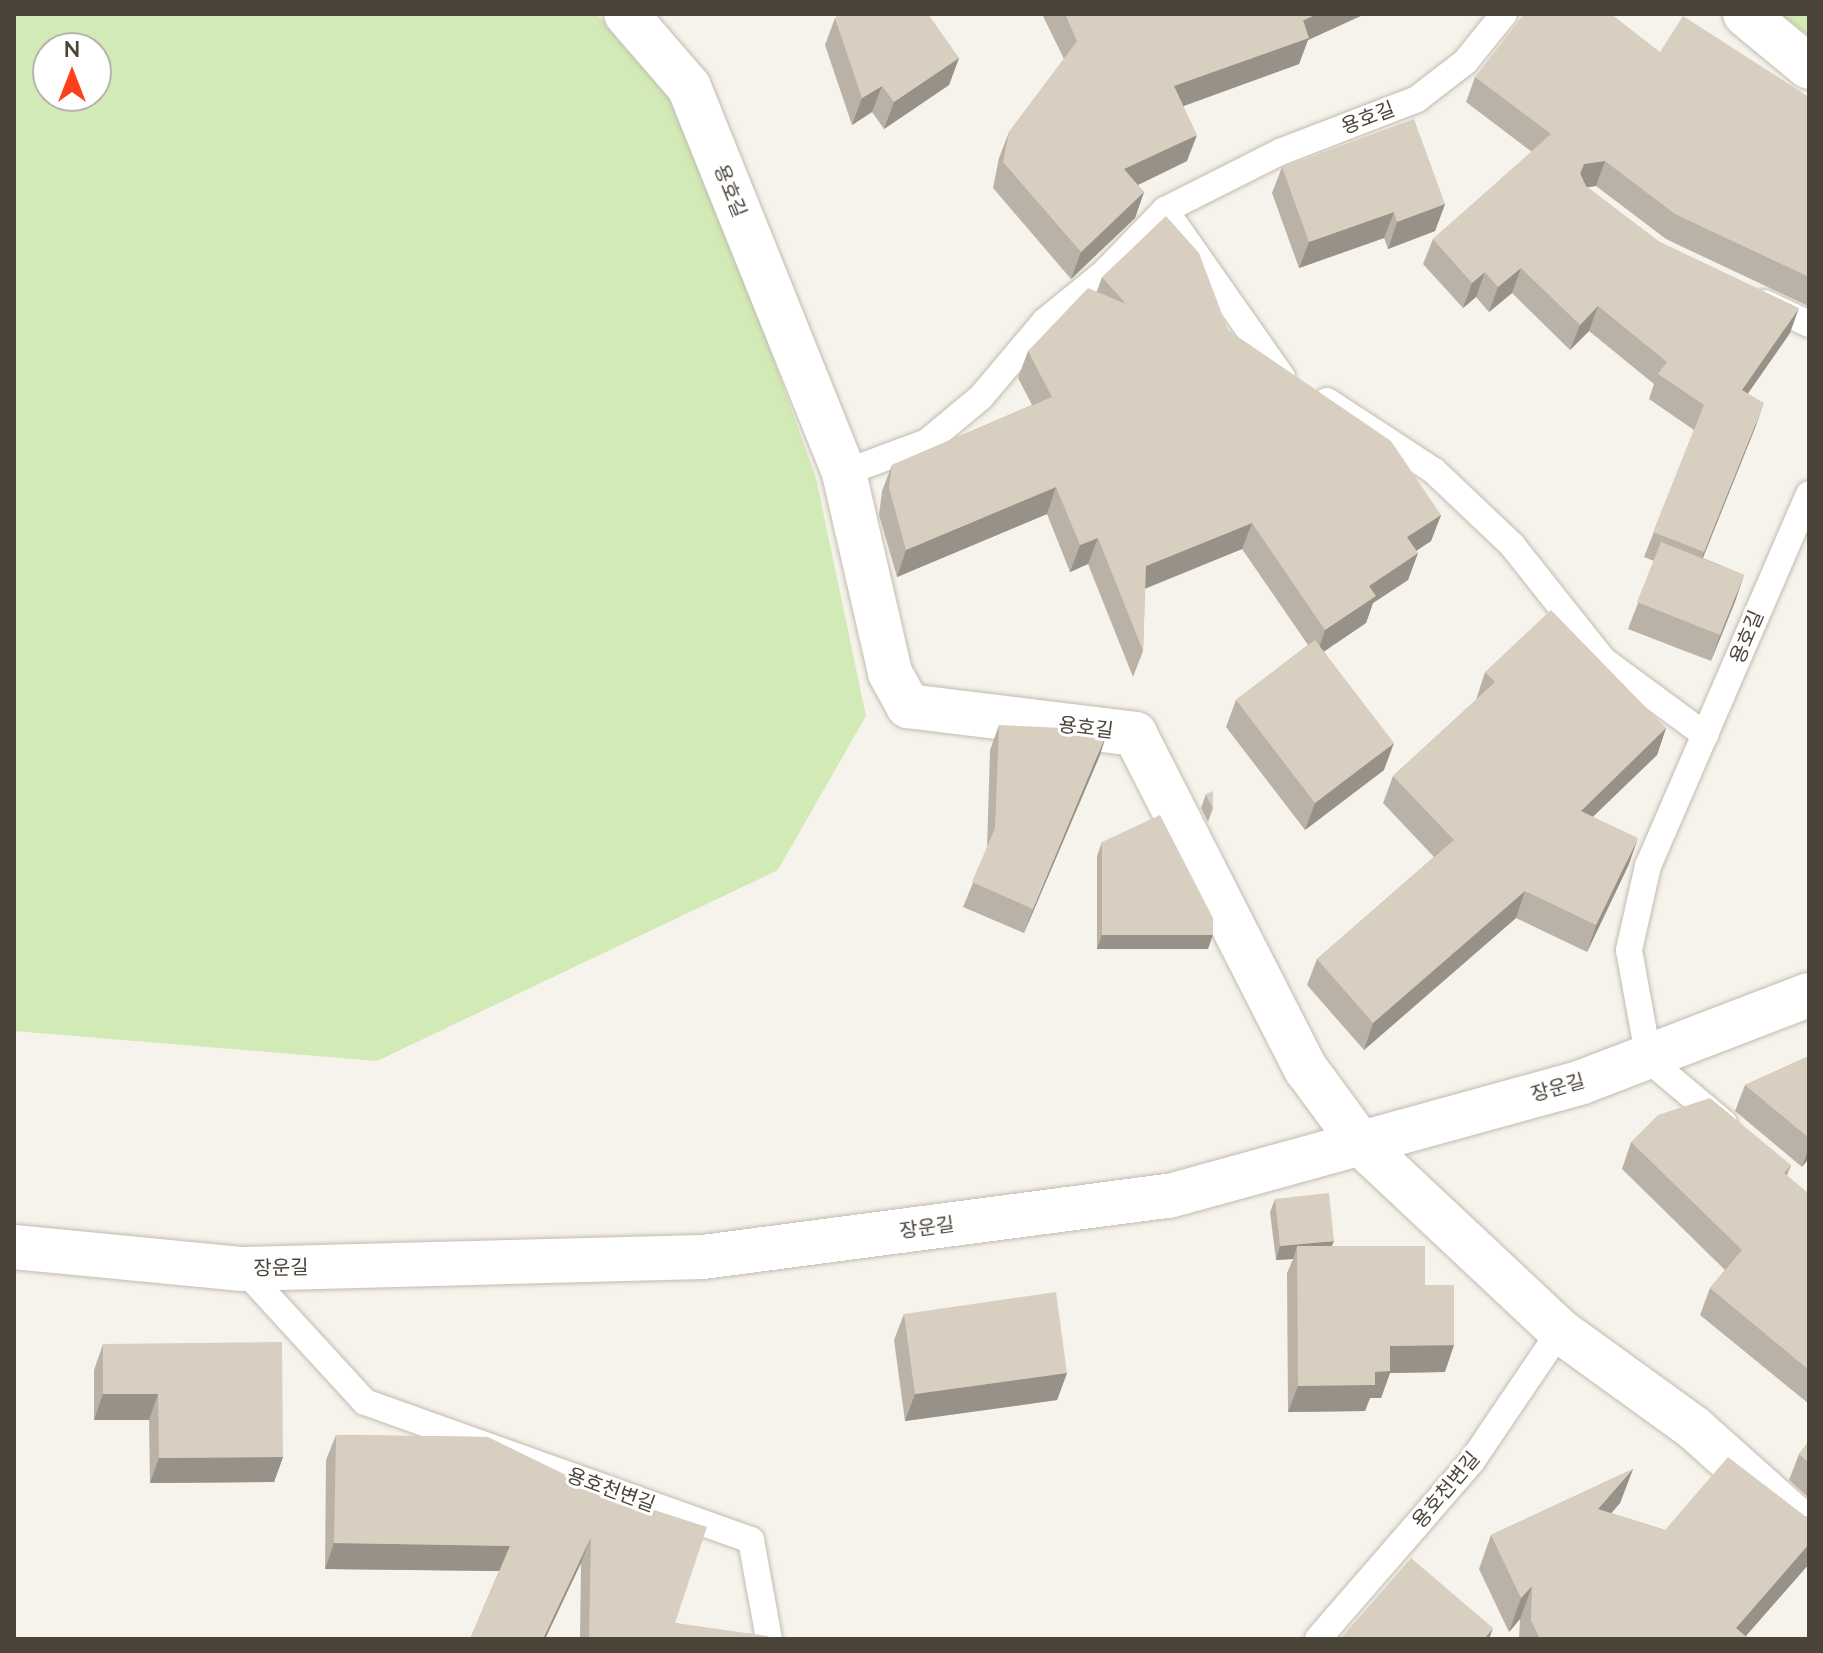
<!DOCTYPE html>
<html>
<head>
<meta charset="utf-8">
<style>
  body { margin:0 }
  #map { position:relative; width:1823px; height:1653px; overflow:hidden; background:#f6f3ec; font-family:"Nunito Sans","Noto Sans KR",sans-serif }
  div>[style] { position:absolute }
  [style*='--x'] { left:calc(var(--x)*1px); top:calc(var(--y)*1px); width:calc(var(--w)*1px); rotate:calc(var(--a)*1deg) }
  .green>* { inset:0; background:#d2eab5 }
  .roads { filter:drop-shadow(0 0 2px #c2bbae) drop-shadow(0 0 2px #c2bbae) }
  .service>* { height:26px; margin:-13px; padding:0 13px; transform-origin:13px; border-radius:13px; background:#fff }
  .minor>* { height:44px; margin:-22px; padding:0 22px; transform-origin:22px; border-radius:22px; background:#fff }
  .tertiary>* { height:44px; margin:-22px; padding:0 22px; transform-origin:22px; border-radius:22px; background:#fff }
  .wall>* { inset:0; background:#bab2a6 }
  .shaded-wall>* { inset:0; background:#979187 }
  .building>* { inset:0; background:#d8cfc1 }
  span { translate:-50% -50%; white-space:nowrap; text-align:center; line-height:1.15; -webkit-text-stroke:6px #fff; paint-order:stroke }
  .street-label { font-size:20px; color:#4b4439 }
  .frame { position:absolute; inset:0; border:16px solid #4b4439; pointer-events:none }
  .north { position:absolute; left:32px; top:32px; width:80px; height:80px; box-sizing:border-box; background:#fff; border:2px solid #b7b4b0; border-radius:50%; rotate:0deg; font-size:22px; font-weight:700; line-height:32px; text-align:center; color:#4b4439 }
  .north::after { content:''; display:block; margin:auto; width:28px; height:36px; background:#fc3f1d; clip-path:polygon(50% 0,100% 100%,50% 72%,0 100%) }
</style>
</head>
<body>
<div id="map">
  <div class="green">
    <i style="clip-path:polygon(evenodd,14px 14px,596px 14px,680px 98px,816px 478px,866px 716px,778px 870px,377px 1061px,14px 1031px,14px 14px,48px 48px,96px 48px,96px 96px,48px 96px,48px 48px)"></i>
    <i style="clip-path:polygon(1780px 14px,1809px 14px,1809px 36px)"></i>
  </div>
  <div class="roads">
    <div class="service">
      <i style="--x:1165;--y:210;--w:204;--a:55"></i>
      <i style="--x:1765;--y:303;--w:49;--a:25.5"></i>
      <i style="--x:1327;--y:401;--w:128;--a:33.2"></i>
      <i style="--x:1434;--y:471;--w:108;--a:43.5"></i>
      <i style="--x:1512;--y:545;--w:147;--a:51.6"></i>
      <i style="--x:1603;--y:660;--w:127;--a:36.3"></i>
      <i style="--x:844;--y:473;--w:89;--a:-20.5"></i>
      <i style="--x:927;--y:442;--w:70;--a:-39.8"></i>
      <i style="--x:981;--y:397;--w:99;--a:-49.9"></i>
      <i style="--x:1045;--y:321;--w:76;--a:-39.1"></i>
      <i style="--x:1104;--y:273;--w:88;--a:-45.9"></i>
      <i style="--x:1165;--y:210;--w:129;--a:-26.8"></i>
      <i style="--x:1280;--y:152;--w:147;--a:-21.1"></i>
      <i style="--x:1417;--y:99;--w:61;--a:-37.6"></i>
      <i style="--x:1465;--y:62;--w:62;--a:-50.9"></i>
      <i style="--x:1724;--y:1123;--w:98;--a:-140"></i>
      <i style="--x:1649;--y:1060;--w:112;--a:-100.3"></i>
      <i style="--x:1629;--y:950;--w:86;--a:-77.3"></i>
      <i style="--x:1648;--y:866;--w:405;--a:-66.6"></i>
      <i style="--x:243;--y:1269;--w:180;--a:47.5"></i>
      <i style="--x:365;--y:1402;--w:410;--a:19.7"></i>
      <i style="--x:751;--y:1540;--w:101;--a:79.7"></i>
      <i style="--x:1318;--y:1639;--w:235;--a:-49.1"></i>
      <i style="--x:1472;--y:1461;--w:157;--a:-55.9"></i>
    </div>
    <div class="minor">
      <i style="--x:626;--y:14;--w:96;--a:49.2"></i>
      <i style="--x:689;--y:87;--w:416;--a:68.1"></i>
      <i style="--x:844;--y:473;--w:205;--a:77"></i>
      <i style="--x:890;--y:673;--w:38;--a:61"></i>
      <i style="--x:908;--y:706;--w:229;--a:7"></i>
      <i style="--x:1135;--y:734;--w:376;--a:63"></i>
      <i style="--x:1306;--y:1069;--w:93;--a:53.7"></i>
      <i style="--x:1361;--y:1144;--w:273;--a:43.2"></i>
      <i style="--x:1560;--y:1331;--w:165;--a:35.9"></i>
      <i style="--x:1694;--y:1428;--w:154;--a:41.8"></i>
      <i style="--x:1745;--y:14;--w:83;--a:39.6"></i>
    </div>
    <div class="tertiary">
      <i style="--x:14;--y:1247;--w:230;--a:5.5"></i>
      <i style="--x:243;--y:1269;--w:460;--a:-1.5"></i>
      <i style="--x:703;--y:1257;--w:470;--a:-7.5"></i>
      <i style="--x:1169;--y:1196;--w:428;--a:-15.4"></i>
      <i style="--x:1582;--y:1082;--w:243;--a:-21"></i>
    </div>
  </div>
  <div class="wall">
    <i style="clip-path:polygon(1042px 14px,1365px 14px,1308px 40px,1299px 64px,1184px 106px,1187px 161px,1138px 185px,1144px 192px,1135px 218px,1071px 279px,993px 188px,999px 158px,1009px 132px,1064px 59px)"></i>
    <i style="clip-path:polygon(835px 18px,959px 58px,949px 85px,884px 129px,872px 112px,852px 125px,825px 45px)"></i>
    <i style="clip-path:polygon(1660px 52px,1809px 97px,1809px 304px,1808px 306px,1666px 239px,1596px 186px,1587px 187px,1658px 241px,1790px 333px,1748px 393px,1755px 428px,1703px 558px,1744px 575px,1711px 661px,1628px 629px,1654px 561px,1644px 557px,1694px 430px,1649px 399px,1654px 384px,1589px 331px,1570px 350px,1512px 293px,1489px 312px,1476px 297px,1463px 308px,1423px 264px,1433px 239px,1532px 152px,1466px 102px,1475px 77px)"></i>
    <i style="clip-path:polygon(1282px 167px,1445px 204px,1435px 231px,1388px 249px,1384px 238px,1299px 268px,1272px 193px)"></i>
    <i style="clip-path:polygon(1102px 277px,1228px 330px,1441px 515px,1431px 541px,1416px 551px,1418px 553px,1408px 580px,1373px 603px,1366px 623px,1324px 651px,1384px 770px,1305px 830px,1226px 727px,1236px 700px,1308px 645px,1242px 549px,1145px 589px,1143px 651px,1133px 677px,1088px 564px,1070px 572px,1047px 514px,897px 577px,879px 515px,882px 491px,892px 465px,1032px 405px,1018px 378px,1028px 351px,1097px 291px)"></i>
    <i style="clip-path:polygon(1485px 672px,1666px 728px,1657px 755px,1593px 816px,1629px 864px,1587px 952px,1516px 918px,1364px 1050px,1307px 985px,1317px 959px,1434px 857px,1383px 803px,1393px 776px,1476px 700px)"></i>
    <i style="clip-path:polygon(999px 725px,1100px 755px,1024px 933px,963px 907px,987px 849px,990px 750px)"></i>
    <i style="clip-path:polygon(1206px 794px,1213px 808px,1208px 822px,1201px 808px)"></i>
    <i style="clip-path:polygon(1102px 842px,1208px 949px,1097px 949px,1097px 856px)"></i>
    <i style="clip-path:polygon(1809px 1056px,1809px 1158px,1802px 1167px,1735px 1111px,1745px 1085px)"></i>
    <i style="clip-path:polygon(1631px 1142px,1791px 1165px,1787px 1176px,1809px 1194px,1809px 1404px,1700px 1315px,1710px 1288px,1725px 1270px,1622px 1169px)"></i>
    <i style="clip-path:polygon(1275px 1199px,1332px 1246px,1425px 1285px,1445px 1372px,1390px 1373px,1381px 1398px,1370px 1398px,1365px 1411px,1288px 1412px,1287px 1273px,1293px 1259px,1276px 1260px,1270px 1212px)"></i>
    <i style="clip-path:polygon(904px 1314px,1067px 1373px,1057px 1400px,905px 1421px,894px 1340px)"></i>
    <i style="clip-path:polygon(103px 1344px,283px 1457px,274px 1482px,150px 1483px,149px 1420px,94px 1420px,94px 1370px)"></i>
    <i style="clip-path:polygon(336px 1435px,488px 1437px,675px 1623px,767px 1639px,580px 1639px,581px 1563px,545px 1639px,470px 1639px,499px 1571px,325px 1569px,326px 1460px)"></i>
    <i style="clip-path:polygon(1809px 1441px,1809px 1498px,1789px 1480px,1799px 1454px)"></i>
    <i style="clip-path:polygon(1633px 1469px,1620px 1503px,1611px 1513px,1665px 1530px,1805px 1516px,1809px 1517px,1809px 1564px,1746px 1636px,1749px 1639px,1519px 1639px,1520px 1619px,1509px 1632px,1479px 1569px,1491px 1535px)"></i>
  </div>
  <div class="shaded-wall">
    <i style="clip-path:polygon(1317px 14px,1365px 14px,1308px 40px,1299px 64px,1164px 113px,1174px 86px)"></i>
    <i style="clip-path:polygon(959px 58px,949px 85px,884px 129px,894px 102px)"></i>
    <i style="clip-path:polygon(882px 86px,872px 112px,852px 125px,862px 98px)"></i>
    <i style="clip-path:polygon(1197px 135px,1187px 161px,1115px 196px,1124px 169px)"></i>
    <i style="clip-path:polygon(1605px 161px,1596px 186px,1575px 189px,1584px 164px)"></i>
    <i style="clip-path:polygon(1144px 192px,1135px 218px,1071px 279px,1081px 252px)"></i>
    <i style="clip-path:polygon(1445px 204px,1435px 231px,1388px 249px,1397px 222px)"></i>
    <i style="clip-path:polygon(1394px 212px,1384px 238px,1299px 268px,1309px 242px)"></i>
    <i style="clip-path:polygon(1521px 268px,1512px 293px,1489px 312px,1498px 287px)"></i>
    <i style="clip-path:polygon(1485px 272px,1476px 297px,1463px 308px,1472px 283px)"></i>
    <i style="clip-path:polygon(1598px 306px,1589px 331px,1570px 350px,1580px 325px)"></i>
    <i style="clip-path:polygon(1799px 308px,1790px 333px,1733px 415px,1742px 390px)"></i>
    <i style="clip-path:polygon(1764px 403px,1755px 428px,1695px 577px,1704px 552px)"></i>
    <i style="clip-path:polygon(1056px 487px,1047px 514px,897px 577px,906px 550px)"></i>
    <i style="clip-path:polygon(1441px 515px,1431px 541px,1398px 563px,1407px 537px)"></i>
    <i style="clip-path:polygon(1252px 523px,1242px 549px,1136px 592px,1146px 566px)"></i>
    <i style="clip-path:polygon(1098px 538px,1088px 564px,1070px 572px,1080px 545px)"></i>
    <i style="clip-path:polygon(1418px 553px,1408px 580px,1373px 603px,1366px 623px,1316px 657px,1325px 630px,1369px 586px)"></i>
    <i style="clip-path:polygon(1744px 575px,1735px 602px,1711px 661px,1720px 635px)"></i>
    <i style="clip-path:polygon(1666px 728px,1657px 755px,1572px 837px,1581px 811px)"></i>
    <i style="clip-path:polygon(1108px 730px,1100px 755px,1024px 933px,1033px 909px)"></i>
    <i style="clip-path:polygon(1394px 743px,1384px 770px,1305px 830px,1315px 803px)"></i>
    <i style="clip-path:polygon(1638px 838px,1629px 864px,1587px 952px,1596px 925px)"></i>
    <i style="clip-path:polygon(1525px 891px,1516px 918px,1364px 1050px,1373px 1023px)"></i>
    <i style="clip-path:polygon(1102px 935px,1213px 935px,1208px 949px,1097px 949px)"></i>
    <i style="clip-path:polygon(1809px 1147px,1809px 1158px,1802px 1167px)"></i>
    <i style="clip-path:polygon(1334px 1241px,1328px 1255px,1297px 1246px,1293px 1259px,1276px 1260px,1280px 1246px)"></i>
    <i style="clip-path:polygon(1454px 1345px,1445px 1372px,1390px 1373px,1381px 1398px,1370px 1398px,1365px 1411px,1288px 1412px,1298px 1386px,1375px 1372px,1390px 1346px)"></i>
    <i style="clip-path:polygon(1067px 1373px,1057px 1400px,905px 1421px,915px 1394px)"></i>
    <i style="clip-path:polygon(103px 1394px,158px 1394px,149px 1420px,94px 1420px)"></i>
    <i style="clip-path:polygon(283px 1457px,274px 1482px,150px 1483px,159px 1458px)"></i>
    <i style="clip-path:polygon(1633px 1469px,1620px 1503px,1586px 1543px,1598px 1509px)"></i>
    <i style="clip-path:polygon(591px 1537px,581px 1563px,545px 1639px,543px 1639px)"></i>
    <i style="clip-path:polygon(334px 1543px,510px 1546px,500px 1571px,325px 1569px)"></i>
    <i style="clip-path:polygon(1809px 1544px,1809px 1564px,1743px 1639px,1736px 1628px)"></i>
    <i style="clip-path:polygon(1532px 1586px,1520px 1619px,1509px 1632px,1521px 1598px)"></i>
    <i style="clip-path:polygon(1493px 1628px,1489px 1639px,1484px 1639px)"></i>
  </div>
  <div class="building">
    <i style="clip-path:polygon(840px 14px,928px 14px,959px 58px,894px 102px,882px 86px,862px 98px,835px 18px)"></i>
    <i style="clip-path:polygon(1065px 14px,1317px 14px,1303px 20px,1309px 38px,1174px 86px,1197px 135px,1124px 169px,1144px 192px,1081px 252px,1003px 162px,1009px 132px,1077px 41px)"></i>
    <i style="clip-path:polygon(1524px 14px,1611px 14px,1660px 52px,1683px 16px,1809px 97px,1809px 277px,1675px 214px,1605px 161px,1584px 164px,1580px 173px,1586px 186px,1658px 241px,1799px 308px,1742px 390px,1764px 403px,1704px 552px,1653px 532px,1704px 405px,1658px 374px,1667px 362px,1598px 306px,1580px 325px,1521px 268px,1498px 287px,1485px 272px,1472px 283px,1433px 239px,1551px 134px,1475px 77px)"></i>
    <i style="clip-path:polygon(1414px 119px,1445px 204px,1397px 222px,1394px 212px,1309px 242px,1282px 167px)"></i>
    <i style="clip-path:polygon(1166px 216px,1199px 253px,1228px 330px,1391px 441px,1441px 515px,1407px 537px,1418px 553px,1369px 586px,1376px 596px,1325px 630px,1252px 523px,1146px 566px,1143px 651px,1098px 538px,1080px 545px,1056px 487px,906px 550px,889px 488px,892px 465px,1052px 397px,1028px 351px,1088px 288px,1126px 304px,1102px 277px)"></i>
    <i style="clip-path:polygon(1661px 542px,1744px 575px,1720px 635px,1637px 602px)"></i>
    <i style="clip-path:polygon(1551px 610px,1666px 728px,1581px 811px,1638px 838px,1596px 925px,1525px 891px,1373px 1023px,1317px 959px,1454px 840px,1393px 776px,1495px 682px,1485px 672px)"></i>
    <i style="clip-path:polygon(1315px 640px,1394px 743px,1315px 803px,1236px 700px)"></i>
    <i style="clip-path:polygon(999px 725px,1108px 730px,1033px 909px,972px 882px,995px 828px)"></i>
    <i style="clip-path:polygon(1213px 791px,1213px 808px,1206px 794px)"></i>
    <i style="clip-path:polygon(1160px 815px,1213px 918px,1213px 935px,1102px 935px,1102px 842px)"></i>
    <i style="clip-path:polygon(1809px 1056px,1809px 1138px,1745px 1085px)"></i>
    <i style="clip-path:polygon(1710px 1098px,1791px 1165px,1784px 1173px,1809px 1194px,1809px 1370px,1710px 1288px,1742px 1250px,1631px 1142px,1658px 1115px)"></i>
    <i style="clip-path:polygon(1329px 1193px,1334px 1241px,1280px 1246px,1275px 1199px)"></i>
    <i style="clip-path:polygon(1297px 1246px,1425px 1246px,1425px 1285px,1454px 1285px,1454px 1345px,1390px 1346px,1390px 1371px,1375px 1372px,1375px 1385px,1298px 1386px)"></i>
    <i style="clip-path:polygon(1056px 1292px,1067px 1373px,915px 1394px,904px 1314px)"></i>
    <i style="clip-path:polygon(282px 1342px,283px 1457px,159px 1458px,158px 1394px,103px 1394px,103px 1344px)"></i>
    <i style="clip-path:polygon(336px 1435px,488px 1437px,605px 1494px,707px 1527px,675px 1623px,768px 1636px,767px 1639px,589px 1639px,591px 1537px,543px 1639px,470px 1639px,510px 1546px,334px 1543px)"></i>
    <i style="clip-path:polygon(1809px 1441px,1809px 1463px,1799px 1454px)"></i>
    <i style="clip-path:polygon(1728px 1457px,1805px 1516px,1809px 1517px,1809px 1544px,1736px 1628px,1749px 1639px,1540px 1639px,1531px 1620px,1532px 1586px,1521px 1598px,1491px 1535px,1633px 1469px,1598px 1509px,1665px 1530px)"></i>
    <i style="clip-path:polygon(1411px 1558px,1493px 1628px,1484px 1639px,1340px 1639px)"></i>
  </div>
  <div class="street-label">
    <span style="left:1368px;top:118px;rotate:-21deg">용호길</span>
    <span style="left:730px;top:191px;rotate:68deg">용호길</span>
    <span style="left:1747px;top:637px;rotate:-67deg">용호길</span>
    <span style="left:1086px;top:728px;rotate:7deg">용호길</span>
    <span style="left:1558px;top:1088px;rotate:-16deg">장운길</span>
    <span style="left:927px;top:1228px;rotate:-8deg">장운길</span>
    <span style="left:281px;top:1268px;rotate:-1deg">장운길</span>
    <span style="left:611px;top:1490px;rotate:20deg">용호천변길</span>
    <span style="left:1446px;top:1490px;rotate:-50deg">용호천변길</span>
  </div>
  <div class="frame"></div>
  <div class="north">N</div>
</div>
</body>
</html>
